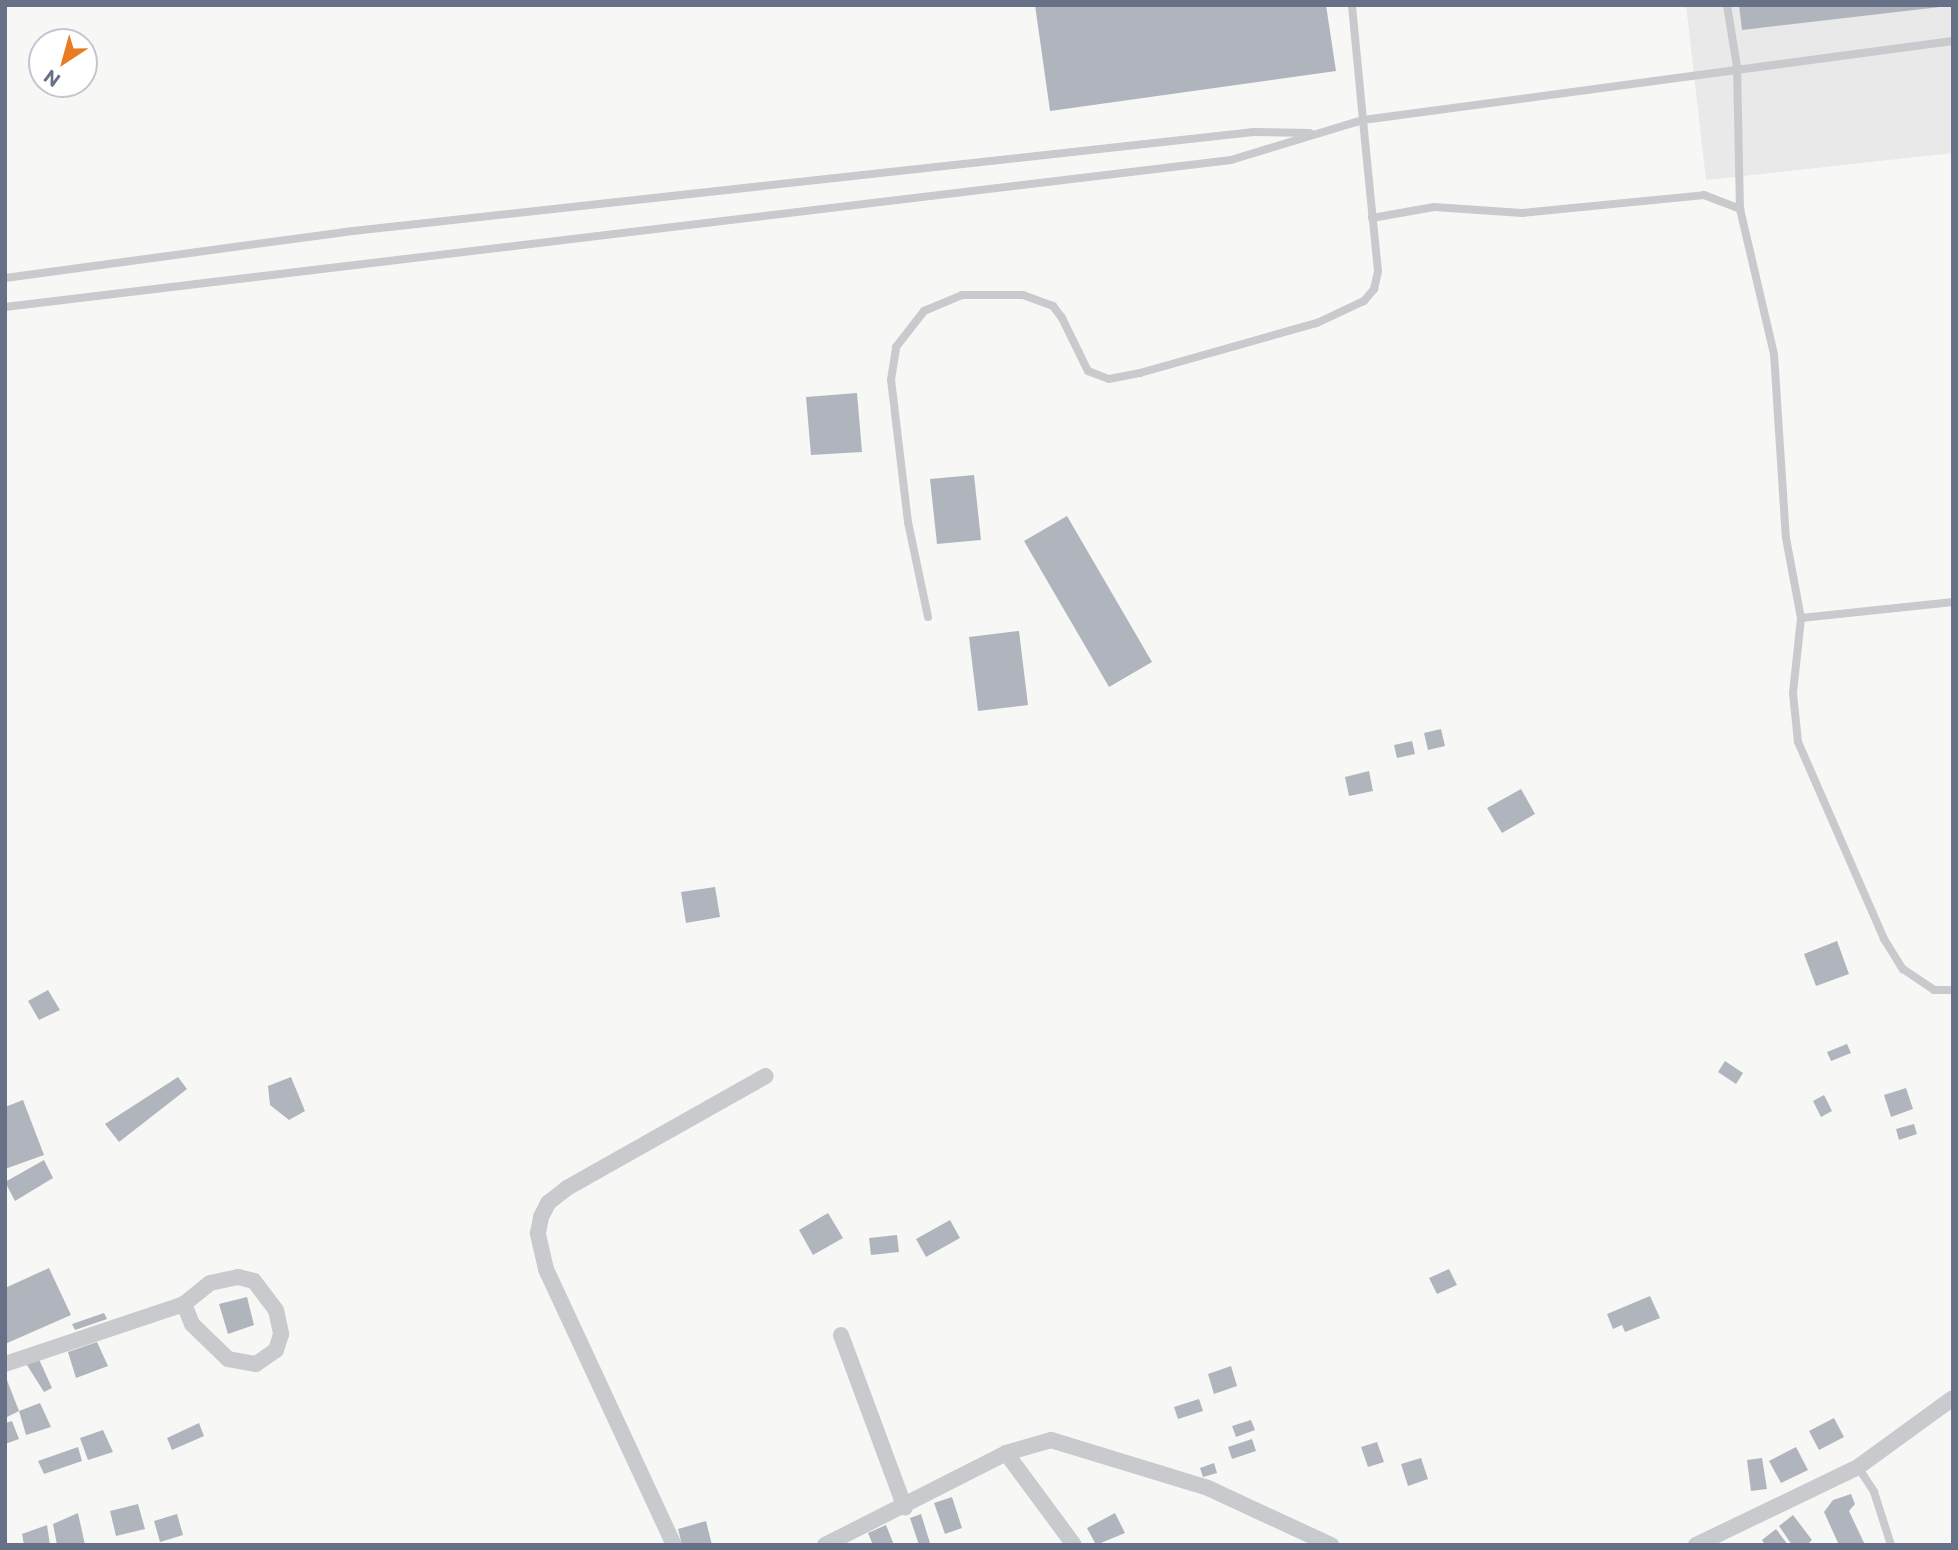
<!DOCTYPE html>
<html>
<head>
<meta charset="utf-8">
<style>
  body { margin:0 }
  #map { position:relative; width:1958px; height:1550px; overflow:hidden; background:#f7f8f5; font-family:Commissioner,sans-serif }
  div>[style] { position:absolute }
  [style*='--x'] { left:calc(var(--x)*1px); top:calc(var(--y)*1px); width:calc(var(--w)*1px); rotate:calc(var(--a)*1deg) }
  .built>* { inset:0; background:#e8e9e8 }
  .building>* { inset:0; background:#b0b5bd }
  .lane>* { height:8px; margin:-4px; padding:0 4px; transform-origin:4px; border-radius:4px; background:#c8cace }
  .street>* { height:16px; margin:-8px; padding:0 8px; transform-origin:8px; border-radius:8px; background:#c8cace }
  span { translate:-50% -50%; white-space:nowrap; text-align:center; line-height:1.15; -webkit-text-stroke:7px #fff; paint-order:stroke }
  .frame { position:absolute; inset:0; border:7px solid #667187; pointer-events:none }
  .north { position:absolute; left:28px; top:28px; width:70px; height:70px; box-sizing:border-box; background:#fff; border:2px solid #c2c6cf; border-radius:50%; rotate:216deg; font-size:19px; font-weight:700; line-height:28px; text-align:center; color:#667187 }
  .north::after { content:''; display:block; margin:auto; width:24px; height:32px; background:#e97c23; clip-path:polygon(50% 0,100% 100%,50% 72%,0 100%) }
</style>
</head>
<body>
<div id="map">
  <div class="built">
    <i style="clip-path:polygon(1686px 5px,1953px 5px,1953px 153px,1706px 180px)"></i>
  </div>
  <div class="building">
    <i style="clip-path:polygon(1035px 5px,1326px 5px,1336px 71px,1050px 111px)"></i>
    <i style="clip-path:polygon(1739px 5px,1940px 5px,1940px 7px,1742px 30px)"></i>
    <i style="clip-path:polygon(857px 393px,862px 452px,811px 455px,806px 397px)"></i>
    <i style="clip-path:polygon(974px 475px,981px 540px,937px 544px,930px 479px)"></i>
    <i style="clip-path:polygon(1067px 516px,1152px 662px,1109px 687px,1024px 541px)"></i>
    <i style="clip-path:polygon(1019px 631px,1028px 705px,978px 711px,969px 637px)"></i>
    <i style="clip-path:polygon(1441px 729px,1445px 746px,1428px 750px,1424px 733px)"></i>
    <i style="clip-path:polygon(1412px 741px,1415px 754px,1397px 758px,1394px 745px)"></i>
    <i style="clip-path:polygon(1369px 771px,1373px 791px,1349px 796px,1345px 777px)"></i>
    <i style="clip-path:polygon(1521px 789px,1535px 814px,1502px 833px,1487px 808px)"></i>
    <i style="clip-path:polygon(715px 887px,720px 917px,686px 923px,681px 892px)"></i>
    <i style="clip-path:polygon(1837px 941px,1849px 974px,1816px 986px,1804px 954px)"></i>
    <i style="clip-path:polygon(48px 990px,60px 1010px,39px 1020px,28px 1001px)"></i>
    <i style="clip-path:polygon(1847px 1044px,1851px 1053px,1831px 1061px,1827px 1052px)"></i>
    <i style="clip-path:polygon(1725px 1061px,1743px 1073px,1736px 1084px,1718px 1072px)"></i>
    <i style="clip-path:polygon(178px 1077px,187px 1089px,119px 1142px,105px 1124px)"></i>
    <i style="clip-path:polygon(291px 1077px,305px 1111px,289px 1120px,270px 1105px,268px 1086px)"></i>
    <i style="clip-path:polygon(1906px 1088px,1913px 1109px,1891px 1117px,1884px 1095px)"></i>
    <i style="clip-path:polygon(1824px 1095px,1832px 1111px,1821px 1117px,1813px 1101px)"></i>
    <i style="clip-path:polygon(23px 1100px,44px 1155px,5px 1169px,5px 1107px)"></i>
    <i style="clip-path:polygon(1914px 1124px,1917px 1134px,1899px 1140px,1896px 1129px)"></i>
    <i style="clip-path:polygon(44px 1160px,53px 1178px,15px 1201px,5px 1182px)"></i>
    <i style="clip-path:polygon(828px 1213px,843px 1238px,813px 1255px,799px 1230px)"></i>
    <i style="clip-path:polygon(950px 1220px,960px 1238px,926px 1257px,916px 1239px)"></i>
    <i style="clip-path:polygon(897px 1235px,899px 1252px,871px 1255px,869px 1238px)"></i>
    <i style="clip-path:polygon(49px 1268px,71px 1315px,5px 1344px,5px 1288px)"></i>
    <i style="clip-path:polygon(1449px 1269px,1457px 1285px,1437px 1294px,1429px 1278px)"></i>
    <i style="clip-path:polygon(1650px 1296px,1660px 1318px,1625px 1332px,1622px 1325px,1613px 1329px,1607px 1314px)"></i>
    <i style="clip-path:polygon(247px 1297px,254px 1325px,228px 1334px,219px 1304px)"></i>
    <i style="clip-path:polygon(104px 1313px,107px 1319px,75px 1330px,72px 1324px)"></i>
    <i style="clip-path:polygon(97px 1342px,108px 1366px,76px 1378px,68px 1352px)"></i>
    <i style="clip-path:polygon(38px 1357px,52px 1388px,44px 1392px,25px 1362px)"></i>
    <i style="clip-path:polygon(1231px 1366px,1237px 1386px,1214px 1394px,1208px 1374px)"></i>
    <i style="clip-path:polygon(5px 1375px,19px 1411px,5px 1418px)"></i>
    <i style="clip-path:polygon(1199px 1399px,1203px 1411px,1178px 1419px,1174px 1407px)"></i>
    <i style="clip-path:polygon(40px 1403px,51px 1427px,26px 1435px,19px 1411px)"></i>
    <i style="clip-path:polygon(1834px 1418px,1844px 1437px,1819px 1450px,1809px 1431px)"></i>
    <i style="clip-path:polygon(1251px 1420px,1255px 1430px,1236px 1437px,1232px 1426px)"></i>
    <i style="clip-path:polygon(12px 1421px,19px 1439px,5px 1444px,5px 1423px)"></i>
    <i style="clip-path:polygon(199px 1423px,204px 1436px,172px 1450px,167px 1438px)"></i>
    <i style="clip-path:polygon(103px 1430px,113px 1452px,88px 1460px,80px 1438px)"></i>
    <i style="clip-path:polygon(1252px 1439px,1256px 1451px,1232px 1459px,1228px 1447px)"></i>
    <i style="clip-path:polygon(1377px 1442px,1384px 1462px,1368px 1467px,1361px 1447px)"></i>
    <i style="clip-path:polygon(78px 1447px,82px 1461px,44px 1474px,38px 1461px)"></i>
    <i style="clip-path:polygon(1796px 1447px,1808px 1470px,1781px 1483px,1769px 1461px)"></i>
    <i style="clip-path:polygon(1421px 1458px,1428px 1479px,1408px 1486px,1401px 1464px)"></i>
    <i style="clip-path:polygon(1762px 1458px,1767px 1489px,1751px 1491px,1747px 1460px)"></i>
    <i style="clip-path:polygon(1214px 1463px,1217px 1473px,1203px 1477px,1200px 1468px)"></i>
    <i style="clip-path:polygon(1851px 1494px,1855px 1504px,1849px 1511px,1865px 1545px,1839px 1545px,1824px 1512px,1833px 1500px)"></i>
    <i style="clip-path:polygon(952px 1497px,962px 1528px,945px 1534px,934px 1503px)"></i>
    <i style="clip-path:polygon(138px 1504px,145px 1529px,116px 1536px,110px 1511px)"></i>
    <i style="clip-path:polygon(78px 1513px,85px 1545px,57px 1545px,53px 1524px)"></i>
    <i style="clip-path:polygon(1115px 1513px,1125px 1533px,1096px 1545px,1087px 1528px)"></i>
    <i style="clip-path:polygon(177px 1514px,183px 1535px,160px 1542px,154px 1521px)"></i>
    <i style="clip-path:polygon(921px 1514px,930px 1543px,924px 1545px,919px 1545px,910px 1518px)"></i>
    <i style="clip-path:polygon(1793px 1515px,1812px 1540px,1807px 1545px,1792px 1545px,1779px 1526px)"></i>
    <i style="clip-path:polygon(706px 1521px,712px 1545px,682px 1545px,678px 1529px)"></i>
    <i style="clip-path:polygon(47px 1525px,50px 1545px,24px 1545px,22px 1534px)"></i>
    <i style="clip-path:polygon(886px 1525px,894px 1545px,873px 1545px,868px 1533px)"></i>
    <i style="clip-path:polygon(1776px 1529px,1788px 1545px,1765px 1545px,1762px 1540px)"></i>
  </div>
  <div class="lane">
    <i style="--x:1727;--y:5;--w:63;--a:80.8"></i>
    <i style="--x:1737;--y:67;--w:142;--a:88.8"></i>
    <i style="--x:1372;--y:218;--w:63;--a:-10.1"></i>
    <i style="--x:1434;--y:207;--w:88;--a:3.9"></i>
    <i style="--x:1522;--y:213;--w:183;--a:-5.6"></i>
    <i style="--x:1704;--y:195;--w:39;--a:21"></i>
    <i style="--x:1740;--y:209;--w:149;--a:76.8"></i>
    <i style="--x:1774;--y:354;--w:184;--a:86.3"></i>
    <i style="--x:1786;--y:538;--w:81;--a:79.4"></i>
    <i style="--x:1801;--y:618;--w:75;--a:96.1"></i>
    <i style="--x:1793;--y:693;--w:49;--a:84.2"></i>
    <i style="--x:1798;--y:742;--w:215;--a:66.4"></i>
    <i style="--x:1884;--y:939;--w:36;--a:58"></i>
    <i style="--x:1903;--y:969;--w:37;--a:34"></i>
    <i style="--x:1934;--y:990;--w:19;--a:0"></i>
    <i style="--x:5;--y:278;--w:342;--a:-7.7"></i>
    <i style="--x:344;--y:232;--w:915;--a:-6.27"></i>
    <i style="--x:1254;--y:132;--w:56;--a:1"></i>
    <i style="--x:5;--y:307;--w:1235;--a:-6.84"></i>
    <i style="--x:1231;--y:160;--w:138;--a:-16.9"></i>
    <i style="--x:1363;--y:120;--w:116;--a:-95.5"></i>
    <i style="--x:928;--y:617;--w:97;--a:-101.9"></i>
    <i style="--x:908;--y:522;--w:143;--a:-96.8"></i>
    <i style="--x:891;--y:380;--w:33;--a:-81"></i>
    <i style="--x:896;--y:347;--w:46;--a:-52.1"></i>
    <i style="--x:924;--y:311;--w:41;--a:-22.8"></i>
    <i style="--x:962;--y:295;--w:61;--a:0"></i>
    <i style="--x:1023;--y:295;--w:32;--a:20"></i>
    <i style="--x:1053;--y:306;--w:15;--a:53"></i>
    <i style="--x:1062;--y:318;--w:59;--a:63.9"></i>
    <i style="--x:1088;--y:371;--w:22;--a:21"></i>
    <i style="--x:1109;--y:379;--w:32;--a:-11"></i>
    <i style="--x:1140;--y:373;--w:184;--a:-15.8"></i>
    <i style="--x:1317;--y:323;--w:52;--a:-25.1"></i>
    <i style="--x:1364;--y:301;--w:16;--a:-50"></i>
    <i style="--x:1374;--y:289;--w:18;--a:-77"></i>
    <i style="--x:1378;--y:271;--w:152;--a:-95.7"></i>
    <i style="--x:1363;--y:120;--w:595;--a:-7.63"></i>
    <i style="--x:1801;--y:618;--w:153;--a:-6"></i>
    <i style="--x:1858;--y:1467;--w:30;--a:57"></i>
    <i style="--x:1874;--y:1492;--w:56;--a:72.2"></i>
  </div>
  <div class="street">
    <i style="--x:841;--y:1335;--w:184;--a:69.7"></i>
    <i style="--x:5;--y:1364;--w:189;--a:-18.5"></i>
    <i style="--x:184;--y:1304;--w:33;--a:-39"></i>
    <i style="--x:210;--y:1283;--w:29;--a:-12"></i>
    <i style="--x:238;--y:1277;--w:16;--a:14"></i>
    <i style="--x:254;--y:1281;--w:36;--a:53"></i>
    <i style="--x:276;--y:1310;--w:25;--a:78"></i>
    <i style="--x:281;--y:1334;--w:17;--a:107"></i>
    <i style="--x:276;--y:1350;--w:24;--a:145"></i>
    <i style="--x:256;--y:1364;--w:28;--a:-170"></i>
    <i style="--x:228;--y:1359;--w:50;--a:-135.8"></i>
    <i style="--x:192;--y:1324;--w:22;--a:-112"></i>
    <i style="--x:1006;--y:1453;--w:114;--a:53.5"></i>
    <i style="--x:674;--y:1545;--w:304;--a:-114.9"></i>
    <i style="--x:546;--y:1269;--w:37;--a:-103"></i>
    <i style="--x:538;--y:1233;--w:16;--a:-79"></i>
    <i style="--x:541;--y:1217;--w:16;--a:-63"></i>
    <i style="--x:548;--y:1203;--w:24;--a:-38"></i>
    <i style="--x:567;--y:1188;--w:228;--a:-29.4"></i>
    <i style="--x:825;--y:1545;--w:203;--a:-26.9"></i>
    <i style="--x:1006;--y:1453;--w:47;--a:-16.1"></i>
    <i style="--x:1051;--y:1440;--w:164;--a:17"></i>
    <i style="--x:1208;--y:1488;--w:136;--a:24.9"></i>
    <i style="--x:1696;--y:1545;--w:180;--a:-25.7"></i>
    <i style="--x:1858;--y:1467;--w:117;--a:-36"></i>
  </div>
  <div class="frame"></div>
  <div class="north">N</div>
</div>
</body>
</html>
